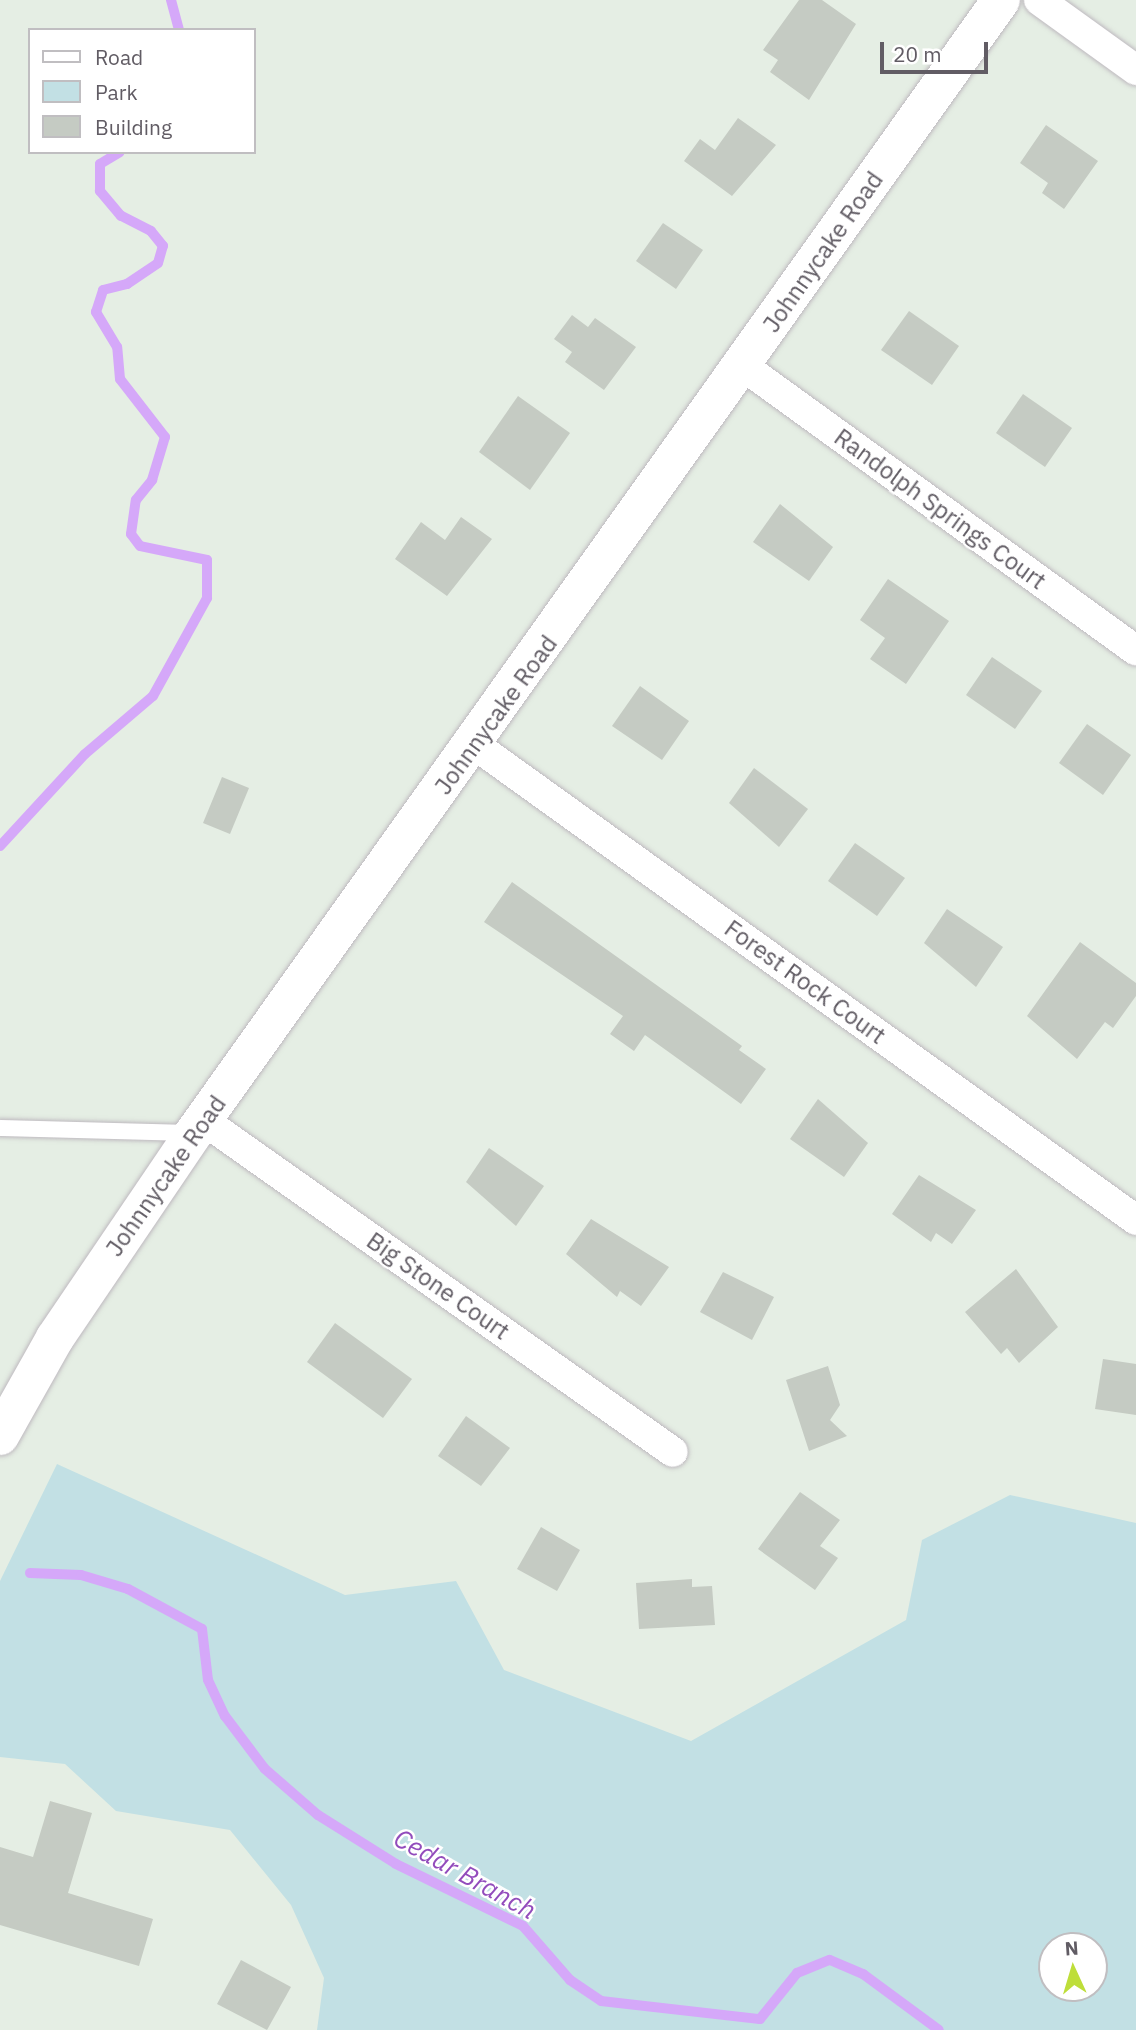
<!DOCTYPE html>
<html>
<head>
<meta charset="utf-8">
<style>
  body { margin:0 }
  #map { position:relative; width:1136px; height:2030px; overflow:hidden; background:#e5eee4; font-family:"IBM Plex Sans",sans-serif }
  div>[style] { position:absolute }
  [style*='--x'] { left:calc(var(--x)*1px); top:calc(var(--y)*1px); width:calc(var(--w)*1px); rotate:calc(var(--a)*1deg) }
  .green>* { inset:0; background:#c2e0e4 }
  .stream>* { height:10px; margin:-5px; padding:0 5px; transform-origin:5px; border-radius:5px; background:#d5a8f9 }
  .building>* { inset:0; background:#c5cbc3 }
  .roads { filter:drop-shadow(0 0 2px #beb9bf) drop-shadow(0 0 2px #beb9bf) }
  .lane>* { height:16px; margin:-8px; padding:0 8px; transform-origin:8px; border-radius:8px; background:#fff }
  .street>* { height:30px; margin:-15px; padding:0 15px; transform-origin:15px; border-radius:15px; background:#fff }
  .secondary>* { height:38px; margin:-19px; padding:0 19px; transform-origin:19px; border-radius:19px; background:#fff }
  span { translate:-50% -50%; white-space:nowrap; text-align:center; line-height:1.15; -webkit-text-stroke:5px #fff; paint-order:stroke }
  .street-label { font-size:24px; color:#615c64 }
  .water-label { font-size:26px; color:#924cbc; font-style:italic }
  .legend { position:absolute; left:28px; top:28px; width:228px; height:126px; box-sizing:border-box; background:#fff; border:2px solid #c0bec1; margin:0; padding:9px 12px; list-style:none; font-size:21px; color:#615c64 }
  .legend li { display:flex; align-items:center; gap:14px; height:35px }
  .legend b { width:35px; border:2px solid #c0bec1 }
  .north { position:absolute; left:1038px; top:1932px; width:70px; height:70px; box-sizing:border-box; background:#fff; border:2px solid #c0bec1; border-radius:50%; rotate:356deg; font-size:19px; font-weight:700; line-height:28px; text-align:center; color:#615c64 }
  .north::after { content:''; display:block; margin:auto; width:24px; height:32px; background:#bede3a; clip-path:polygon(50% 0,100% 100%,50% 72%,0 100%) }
  .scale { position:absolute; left:880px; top:42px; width:108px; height:32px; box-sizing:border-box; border:4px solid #615c64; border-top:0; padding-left:9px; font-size:21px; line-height:24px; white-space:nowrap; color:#615c64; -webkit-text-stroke:5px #fff; paint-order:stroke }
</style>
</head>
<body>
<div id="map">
  <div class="green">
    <i style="clip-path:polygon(evenodd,57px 1464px,345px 1595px,456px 1581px,504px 1670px,691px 1741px,906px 1620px,922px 1540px,1010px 1495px,1136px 1523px,1136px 2030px,317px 2030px,324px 1978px,291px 1905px,230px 1830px,116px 1811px,65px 1764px,0 1757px,0 1581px,57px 1464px,1052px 1946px,1094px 1946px,1094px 1988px,1052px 1988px,1052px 1946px)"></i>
  </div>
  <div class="stream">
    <i style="--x:171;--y:0;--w:31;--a:75"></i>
    <i style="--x:0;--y:846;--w:125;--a:-47.3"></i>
    <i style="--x:85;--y:754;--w:89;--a:-40.5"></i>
    <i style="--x:153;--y:696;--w:112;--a:-61.1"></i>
    <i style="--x:207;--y:598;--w:38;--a:-90"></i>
    <i style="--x:207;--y:560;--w:68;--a:-168.2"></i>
    <i style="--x:140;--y:546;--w:15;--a:-127"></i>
    <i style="--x:131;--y:534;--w:34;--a:-82"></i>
    <i style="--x:136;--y:500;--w:26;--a:-51"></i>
    <i style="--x:152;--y:480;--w:45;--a:-73.2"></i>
    <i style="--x:165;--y:437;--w:73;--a:-127.8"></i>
    <i style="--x:120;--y:379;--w:32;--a:-95"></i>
    <i style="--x:117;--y:347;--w:41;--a:-121"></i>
    <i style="--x:96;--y:312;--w:23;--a:-72"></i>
    <i style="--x:103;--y:290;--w:25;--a:-14"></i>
    <i style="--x:127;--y:284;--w:37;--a:-34"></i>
    <i style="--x:158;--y:263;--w:18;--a:-74"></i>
    <i style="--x:163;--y:246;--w:19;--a:-129"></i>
    <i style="--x:151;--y:231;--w:34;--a:-153"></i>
    <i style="--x:121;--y:216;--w:33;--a:-130"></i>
    <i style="--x:100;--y:191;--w:27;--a:-90"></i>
    <i style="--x:100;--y:164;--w:23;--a:-31"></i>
    <i style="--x:30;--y:1573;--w:51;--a:2.2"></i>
    <i style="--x:81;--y:1575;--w:49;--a:16.6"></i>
    <i style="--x:128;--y:1589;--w:84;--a:28.4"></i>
    <i style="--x:202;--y:1629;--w:51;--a:83.3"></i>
    <i style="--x:208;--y:1680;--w:40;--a:65"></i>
    <i style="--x:225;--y:1716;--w:66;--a:53"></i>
    <i style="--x:265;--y:1769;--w:70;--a:41"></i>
    <i style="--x:318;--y:1815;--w:92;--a:32.1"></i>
    <i style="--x:396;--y:1864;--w:141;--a:26"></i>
    <i style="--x:523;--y:1926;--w:72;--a:49"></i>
    <i style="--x:570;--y:1980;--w:37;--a:34"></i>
    <i style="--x:601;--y:2001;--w:160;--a:6.5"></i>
    <i style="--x:760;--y:2019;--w:59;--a:-51.2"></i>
    <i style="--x:797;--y:1973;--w:35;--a:-22"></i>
    <i style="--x:830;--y:1960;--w:36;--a:23"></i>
    <i style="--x:863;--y:1974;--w:94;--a:36.4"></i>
  </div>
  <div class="building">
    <i style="clip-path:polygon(799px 0,822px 0,856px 24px,809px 100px,770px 72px,778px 60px,763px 50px)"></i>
    <i style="clip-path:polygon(738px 118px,776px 145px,732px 196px,684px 161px,700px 139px,715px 150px)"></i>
    <i style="clip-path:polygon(1046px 125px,1098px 161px,1064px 209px,1042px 193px,1048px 183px,1020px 163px)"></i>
    <i style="clip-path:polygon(663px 223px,703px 250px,676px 289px,636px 261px)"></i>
    <i style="clip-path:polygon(909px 311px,959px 346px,932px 385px,881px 350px)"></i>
    <i style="clip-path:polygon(572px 315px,588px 327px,595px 318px,636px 347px,604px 390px,565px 362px,572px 352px,554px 339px)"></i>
    <i style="clip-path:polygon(1023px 394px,1072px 428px,1045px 467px,996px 433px)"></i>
    <i style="clip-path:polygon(518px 396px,570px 433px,530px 490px,479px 452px)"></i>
    <i style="clip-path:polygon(780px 504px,833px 547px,809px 581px,753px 542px)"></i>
    <i style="clip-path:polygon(461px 517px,492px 539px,447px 596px,395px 559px,421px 522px,445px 540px)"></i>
    <i style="clip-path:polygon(888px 579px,949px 621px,906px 684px,870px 659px,885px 638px,860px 620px)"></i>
    <i style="clip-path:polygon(992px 657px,1042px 691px,1015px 729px,966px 695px)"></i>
    <i style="clip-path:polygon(640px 686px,689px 721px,662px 760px,612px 726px)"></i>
    <i style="clip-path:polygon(1087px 724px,1131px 755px,1103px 795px,1059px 763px)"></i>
    <i style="clip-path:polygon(754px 768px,808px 809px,779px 847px,729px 803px)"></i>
    <i style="clip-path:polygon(222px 777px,249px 788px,230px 834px,203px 823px)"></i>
    <i style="clip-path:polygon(855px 843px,905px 878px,877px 916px,828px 881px)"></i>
    <i style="clip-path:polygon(512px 882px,742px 1046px,739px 1050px,766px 1069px,741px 1104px,645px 1035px,634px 1051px,610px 1034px,623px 1016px,484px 922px)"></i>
    <i style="clip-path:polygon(947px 909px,1003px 947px,976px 987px,924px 943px)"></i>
    <i style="clip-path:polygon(1080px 942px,1136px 983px,1136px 996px,1113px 1028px,1105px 1022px,1077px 1059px,1027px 1016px)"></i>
    <i style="clip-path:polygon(818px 1099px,868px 1143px,844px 1177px,790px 1139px)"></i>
    <i style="clip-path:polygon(489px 1148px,544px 1186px,516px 1226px,466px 1182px)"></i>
    <i style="clip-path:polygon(919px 1175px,976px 1210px,952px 1244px,936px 1233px,931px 1242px,892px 1214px)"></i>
    <i style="clip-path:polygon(591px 1219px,669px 1267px,641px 1306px,620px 1291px,617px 1297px,566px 1254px)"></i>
    <i style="clip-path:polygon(1016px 1269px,1058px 1327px,1019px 1363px,1007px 1348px,1001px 1354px,965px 1312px)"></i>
    <i style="clip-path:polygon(723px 1272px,774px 1297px,752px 1340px,700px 1312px)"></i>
    <i style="clip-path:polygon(335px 1323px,412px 1379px,383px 1418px,307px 1362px)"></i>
    <i style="clip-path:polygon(1103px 1359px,1136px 1364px,1136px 1415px,1095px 1409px)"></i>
    <i style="clip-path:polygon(828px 1366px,840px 1405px,830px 1420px,847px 1436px,809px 1451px,786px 1380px)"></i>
    <i style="clip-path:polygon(466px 1416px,510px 1448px,481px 1486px,438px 1456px)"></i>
    <i style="clip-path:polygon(800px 1492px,840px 1520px,820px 1546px,838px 1558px,815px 1590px,758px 1549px)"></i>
    <i style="clip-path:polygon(541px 1527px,580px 1550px,557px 1591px,517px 1569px)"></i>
    <i style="clip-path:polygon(692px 1579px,692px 1587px,712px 1586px,715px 1625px,639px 1629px,636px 1583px)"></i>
    <i style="clip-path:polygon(50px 1801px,92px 1813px,68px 1893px,153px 1919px,139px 1966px,0 1925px,0 1847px,33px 1857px)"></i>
    <i style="clip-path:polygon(241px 1960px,291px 1987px,267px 2030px,217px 2004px)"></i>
  </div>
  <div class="roads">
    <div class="lane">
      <i style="--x:0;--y:1128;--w:191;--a:1.5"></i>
    </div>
    <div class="street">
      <i style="--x:1039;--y:0;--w:120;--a:35.8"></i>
      <i style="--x:743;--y:366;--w:485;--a:35.9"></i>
      <i style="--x:475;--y:745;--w:814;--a:35.7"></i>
      <i style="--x:203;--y:1120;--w:575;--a:35.24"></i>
    </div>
    <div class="secondary">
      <i style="--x:0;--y:1436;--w:112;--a:-60.7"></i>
      <i style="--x:55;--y:1338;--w:246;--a:-55.9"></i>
      <i style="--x:193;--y:1134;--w:1392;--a:-54.53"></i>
    </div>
  </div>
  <div class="street-label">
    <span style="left:823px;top:252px;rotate:-55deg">Johnnycake Road</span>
    <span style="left:940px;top:509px;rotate:36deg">Randolph Springs Court</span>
    <span style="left:496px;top:715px;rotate:-54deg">Johnnycake Road</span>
    <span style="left:805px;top:982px;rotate:36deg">Forest Rock Court</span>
    <span style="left:166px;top:1176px;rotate:-55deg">Johnnycake Road</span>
    <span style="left:438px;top:1286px;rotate:35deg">Big Stone Court</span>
  </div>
  <div class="water-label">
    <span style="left:465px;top:1874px;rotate:29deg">Cedar Branch</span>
  </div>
  <ul class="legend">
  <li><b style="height:9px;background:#fff"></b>Road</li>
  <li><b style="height:19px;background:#c2e0e4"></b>Park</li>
  <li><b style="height:19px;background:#c5cbc3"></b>Building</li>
  </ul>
  <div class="north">N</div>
  <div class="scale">20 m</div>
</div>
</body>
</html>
